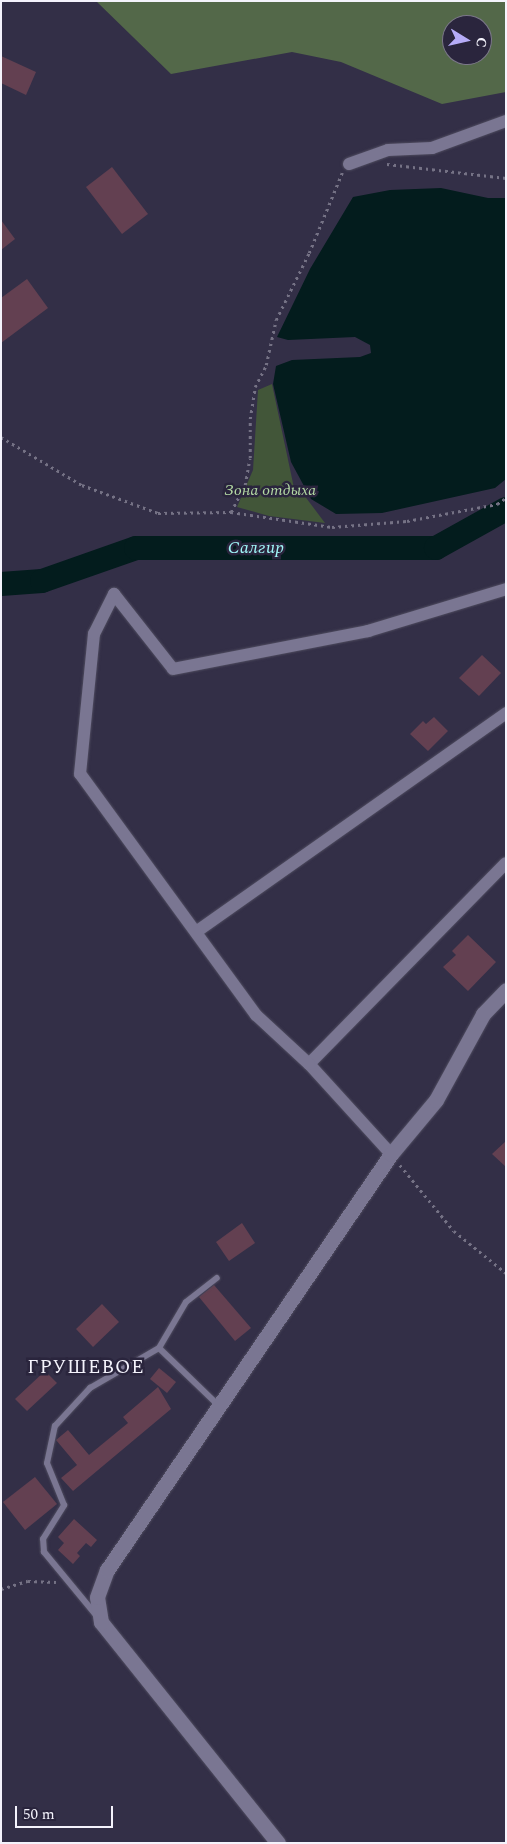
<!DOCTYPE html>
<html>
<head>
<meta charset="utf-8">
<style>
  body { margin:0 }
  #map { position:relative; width:507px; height:1844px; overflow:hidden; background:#332f47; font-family:Spectral,serif }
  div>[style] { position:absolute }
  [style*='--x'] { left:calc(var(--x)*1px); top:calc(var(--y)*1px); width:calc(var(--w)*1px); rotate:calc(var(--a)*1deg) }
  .green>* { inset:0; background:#425639 }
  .forest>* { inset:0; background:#536849 }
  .water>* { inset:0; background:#031c1d }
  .river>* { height:24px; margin:-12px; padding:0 12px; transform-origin:12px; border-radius:12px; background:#031c1d }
  .building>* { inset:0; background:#634051 }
  .path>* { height:2.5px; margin-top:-1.25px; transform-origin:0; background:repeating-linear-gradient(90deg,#757285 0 2.5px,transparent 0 6.5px) }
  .roads { filter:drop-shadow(0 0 1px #4f4c5f) drop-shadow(0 0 1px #4f4c5f) }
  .service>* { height:6px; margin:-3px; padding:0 3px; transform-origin:3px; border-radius:3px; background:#7a7692 }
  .minor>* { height:12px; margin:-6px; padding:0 6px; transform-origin:6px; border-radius:6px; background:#7a7692 }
  .tertiary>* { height:15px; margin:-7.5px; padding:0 7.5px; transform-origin:7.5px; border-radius:7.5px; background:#7a7692 }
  span { translate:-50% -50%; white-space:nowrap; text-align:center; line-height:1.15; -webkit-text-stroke:5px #2a253d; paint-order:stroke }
  .park-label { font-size:16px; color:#b4daa4; font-style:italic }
  .water-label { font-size:18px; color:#9ff5f6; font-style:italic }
  .quarter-label { font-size:19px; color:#f4f3fc; letter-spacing:1px }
  .frame { position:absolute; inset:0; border:2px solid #f4f3fc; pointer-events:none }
  .north { position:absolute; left:442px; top:15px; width:50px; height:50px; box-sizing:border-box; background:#2a253d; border:1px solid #7b7789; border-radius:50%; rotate:99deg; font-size:14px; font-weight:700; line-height:20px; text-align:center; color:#f4f3fc }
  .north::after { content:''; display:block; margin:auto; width:18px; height:22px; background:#b6acf8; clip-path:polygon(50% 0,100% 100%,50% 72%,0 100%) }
  .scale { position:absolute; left:15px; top:1806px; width:98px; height:22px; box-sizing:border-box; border:2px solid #f4f3fc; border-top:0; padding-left:6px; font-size:15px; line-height:18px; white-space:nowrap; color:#f4f3fc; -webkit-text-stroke:4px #2a253d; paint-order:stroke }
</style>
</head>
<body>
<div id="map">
  <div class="green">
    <i style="clip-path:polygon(272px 384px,294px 488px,304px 495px,325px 523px,269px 516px,237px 507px,253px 470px,258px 390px)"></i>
  </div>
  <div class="forest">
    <i style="clip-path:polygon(evenodd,96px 1px,506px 1px,506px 92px,442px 104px,341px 62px,292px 52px,171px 74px,96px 1px,452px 25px,482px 25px,482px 55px,452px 55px,452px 25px)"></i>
  </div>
  <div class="water">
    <i style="clip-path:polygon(441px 188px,488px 198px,506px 198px,506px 479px,495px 488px,382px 513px,336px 514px,311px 499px,291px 462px,273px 384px,276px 366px,292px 360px,360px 357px,371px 353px,370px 345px,355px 337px,288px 340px,277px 337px,310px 269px,353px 197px,390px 190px)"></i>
  </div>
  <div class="river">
    <i style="--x:1;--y:584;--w:41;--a:-4.2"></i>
    <i style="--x:42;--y:581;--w:100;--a:-19.3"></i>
    <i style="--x:136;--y:548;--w:300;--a:0"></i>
    <i style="--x:436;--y:548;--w:80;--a:-29.1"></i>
  </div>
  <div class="building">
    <i style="clip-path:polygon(1px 56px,36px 72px,26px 95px,1px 83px)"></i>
    <i style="clip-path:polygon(112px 167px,148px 214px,122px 234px,86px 187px)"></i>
    <i style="clip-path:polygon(1px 220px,15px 239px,1px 250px)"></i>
    <i style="clip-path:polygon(27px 279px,48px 308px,1px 343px,1px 298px)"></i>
    <i style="clip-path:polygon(482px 655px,501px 673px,479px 696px,459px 678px)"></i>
    <i style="clip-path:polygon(434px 717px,448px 731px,428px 751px,410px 734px,423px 721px,426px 724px)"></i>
    <i style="clip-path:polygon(468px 935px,496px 962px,468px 991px,443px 967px,456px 955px,452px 951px)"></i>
    <i style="clip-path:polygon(506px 1141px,506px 1167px,492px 1154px)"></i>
    <i style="clip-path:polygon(242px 1223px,255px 1243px,229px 1261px,216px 1242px)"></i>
    <i style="clip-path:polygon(214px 1285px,251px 1328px,235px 1341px,199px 1297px)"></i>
    <i style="clip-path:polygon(102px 1304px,119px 1322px,93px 1347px,76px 1329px)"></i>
    <i style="clip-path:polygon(159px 1368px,176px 1382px,167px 1393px,150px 1379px)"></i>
    <i style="clip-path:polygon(45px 1371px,57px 1383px,27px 1411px,15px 1399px)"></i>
    <i style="clip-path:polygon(158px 1387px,171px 1409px,73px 1491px,61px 1478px,77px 1465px,56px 1440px,68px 1430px,89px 1455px,128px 1423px,123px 1417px)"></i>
    <i style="clip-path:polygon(35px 1477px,57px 1504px,25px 1530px,3px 1502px)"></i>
    <i style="clip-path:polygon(74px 1519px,97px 1540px,91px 1547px,86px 1543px,77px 1553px,80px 1556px,73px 1564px,58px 1550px,64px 1543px,58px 1537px)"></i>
  </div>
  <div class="path">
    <i style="--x:387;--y:164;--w:120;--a:6.7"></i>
    <i style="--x:1;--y:437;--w:94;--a:30.7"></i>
    <i style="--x:82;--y:485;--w:81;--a:20.2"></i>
    <i style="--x:158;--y:513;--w:73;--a:-0.8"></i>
    <i style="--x:231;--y:512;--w:102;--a:8.4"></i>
    <i style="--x:332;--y:527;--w:75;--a:-4.6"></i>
    <i style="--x:407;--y:521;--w:92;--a:-10.7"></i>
    <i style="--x:497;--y:504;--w:11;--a:-34"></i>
    <i style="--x:231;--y:512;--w:30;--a:-63"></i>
    <i style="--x:245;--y:485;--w:27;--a:-80"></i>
    <i style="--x:250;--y:458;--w:39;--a:-90"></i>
    <i style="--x:250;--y:419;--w:32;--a:-81"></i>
    <i style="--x:255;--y:387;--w:25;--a:-63"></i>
    <i style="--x:266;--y:365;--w:46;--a:-77.5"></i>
    <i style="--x:276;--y:320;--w:75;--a:-63.8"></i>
    <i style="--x:309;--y:253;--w:87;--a:-67.6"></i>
    <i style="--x:400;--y:1165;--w:85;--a:50.7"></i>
    <i style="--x:454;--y:1231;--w:67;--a:38.9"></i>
    <i style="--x:1;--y:1589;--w:28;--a:-17"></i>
    <i style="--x:28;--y:1581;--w:28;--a:2"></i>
  </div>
  <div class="roads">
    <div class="service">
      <i style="--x:159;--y:1348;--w:53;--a:-59.6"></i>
      <i style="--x:186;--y:1302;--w:39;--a:-38"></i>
      <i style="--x:96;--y:1615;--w:82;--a:-129.5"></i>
      <i style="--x:44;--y:1552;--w:13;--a:-94"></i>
      <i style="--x:43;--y:1539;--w:40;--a:-58"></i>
      <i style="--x:64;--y:1505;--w:45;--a:-112"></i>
      <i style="--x:47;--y:1463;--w:38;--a:-78"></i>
      <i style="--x:55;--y:1426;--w:52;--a:-47.4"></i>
      <i style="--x:90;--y:1388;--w:80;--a:-30.1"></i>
      <i style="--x:159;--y:1348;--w:83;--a:44"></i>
    </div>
    <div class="minor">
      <i style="--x:349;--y:164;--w:41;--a:-19.7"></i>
      <i style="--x:388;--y:150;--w:44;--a:-2.6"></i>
      <i style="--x:432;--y:148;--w:79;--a:-20"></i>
      <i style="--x:196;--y:932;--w:380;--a:-35.2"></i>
      <i style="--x:309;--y:1064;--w:281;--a:-45.6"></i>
      <i style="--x:391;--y:1154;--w:122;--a:-132.3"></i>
      <i style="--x:309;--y:1064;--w:72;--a:-137.2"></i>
      <i style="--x:256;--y:1015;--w:298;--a:-126.1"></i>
      <i style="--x:80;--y:774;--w:141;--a:-84.3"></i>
      <i style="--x:94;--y:634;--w:45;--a:-63.4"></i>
      <i style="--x:114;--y:594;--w:95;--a:51.8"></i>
      <i style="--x:173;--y:669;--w:199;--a:-11"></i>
      <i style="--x:368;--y:631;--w:144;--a:-16.9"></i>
    </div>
    <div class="tertiary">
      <i style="--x:278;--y:1843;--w:283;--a:-128.7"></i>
      <i style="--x:101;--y:1622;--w:25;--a:-99"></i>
      <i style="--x:97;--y:1597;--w:29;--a:-70"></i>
      <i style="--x:107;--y:1570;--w:504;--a:-55.68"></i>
      <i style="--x:391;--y:1154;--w:70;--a:-50.2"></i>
      <i style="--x:436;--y:1100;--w:98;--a:-61.3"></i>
      <i style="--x:483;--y:1014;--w:33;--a:-46"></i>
    </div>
  </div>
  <div class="park-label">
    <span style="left:270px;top:490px">Зона отдыха</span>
  </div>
  <div class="water-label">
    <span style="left:256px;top:548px">Салгир</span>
  </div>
  <div class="quarter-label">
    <span style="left:86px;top:1368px">ГРУШЕВОЕ</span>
  </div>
  <div class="frame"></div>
  <div class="north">С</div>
  <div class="scale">50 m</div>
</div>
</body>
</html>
